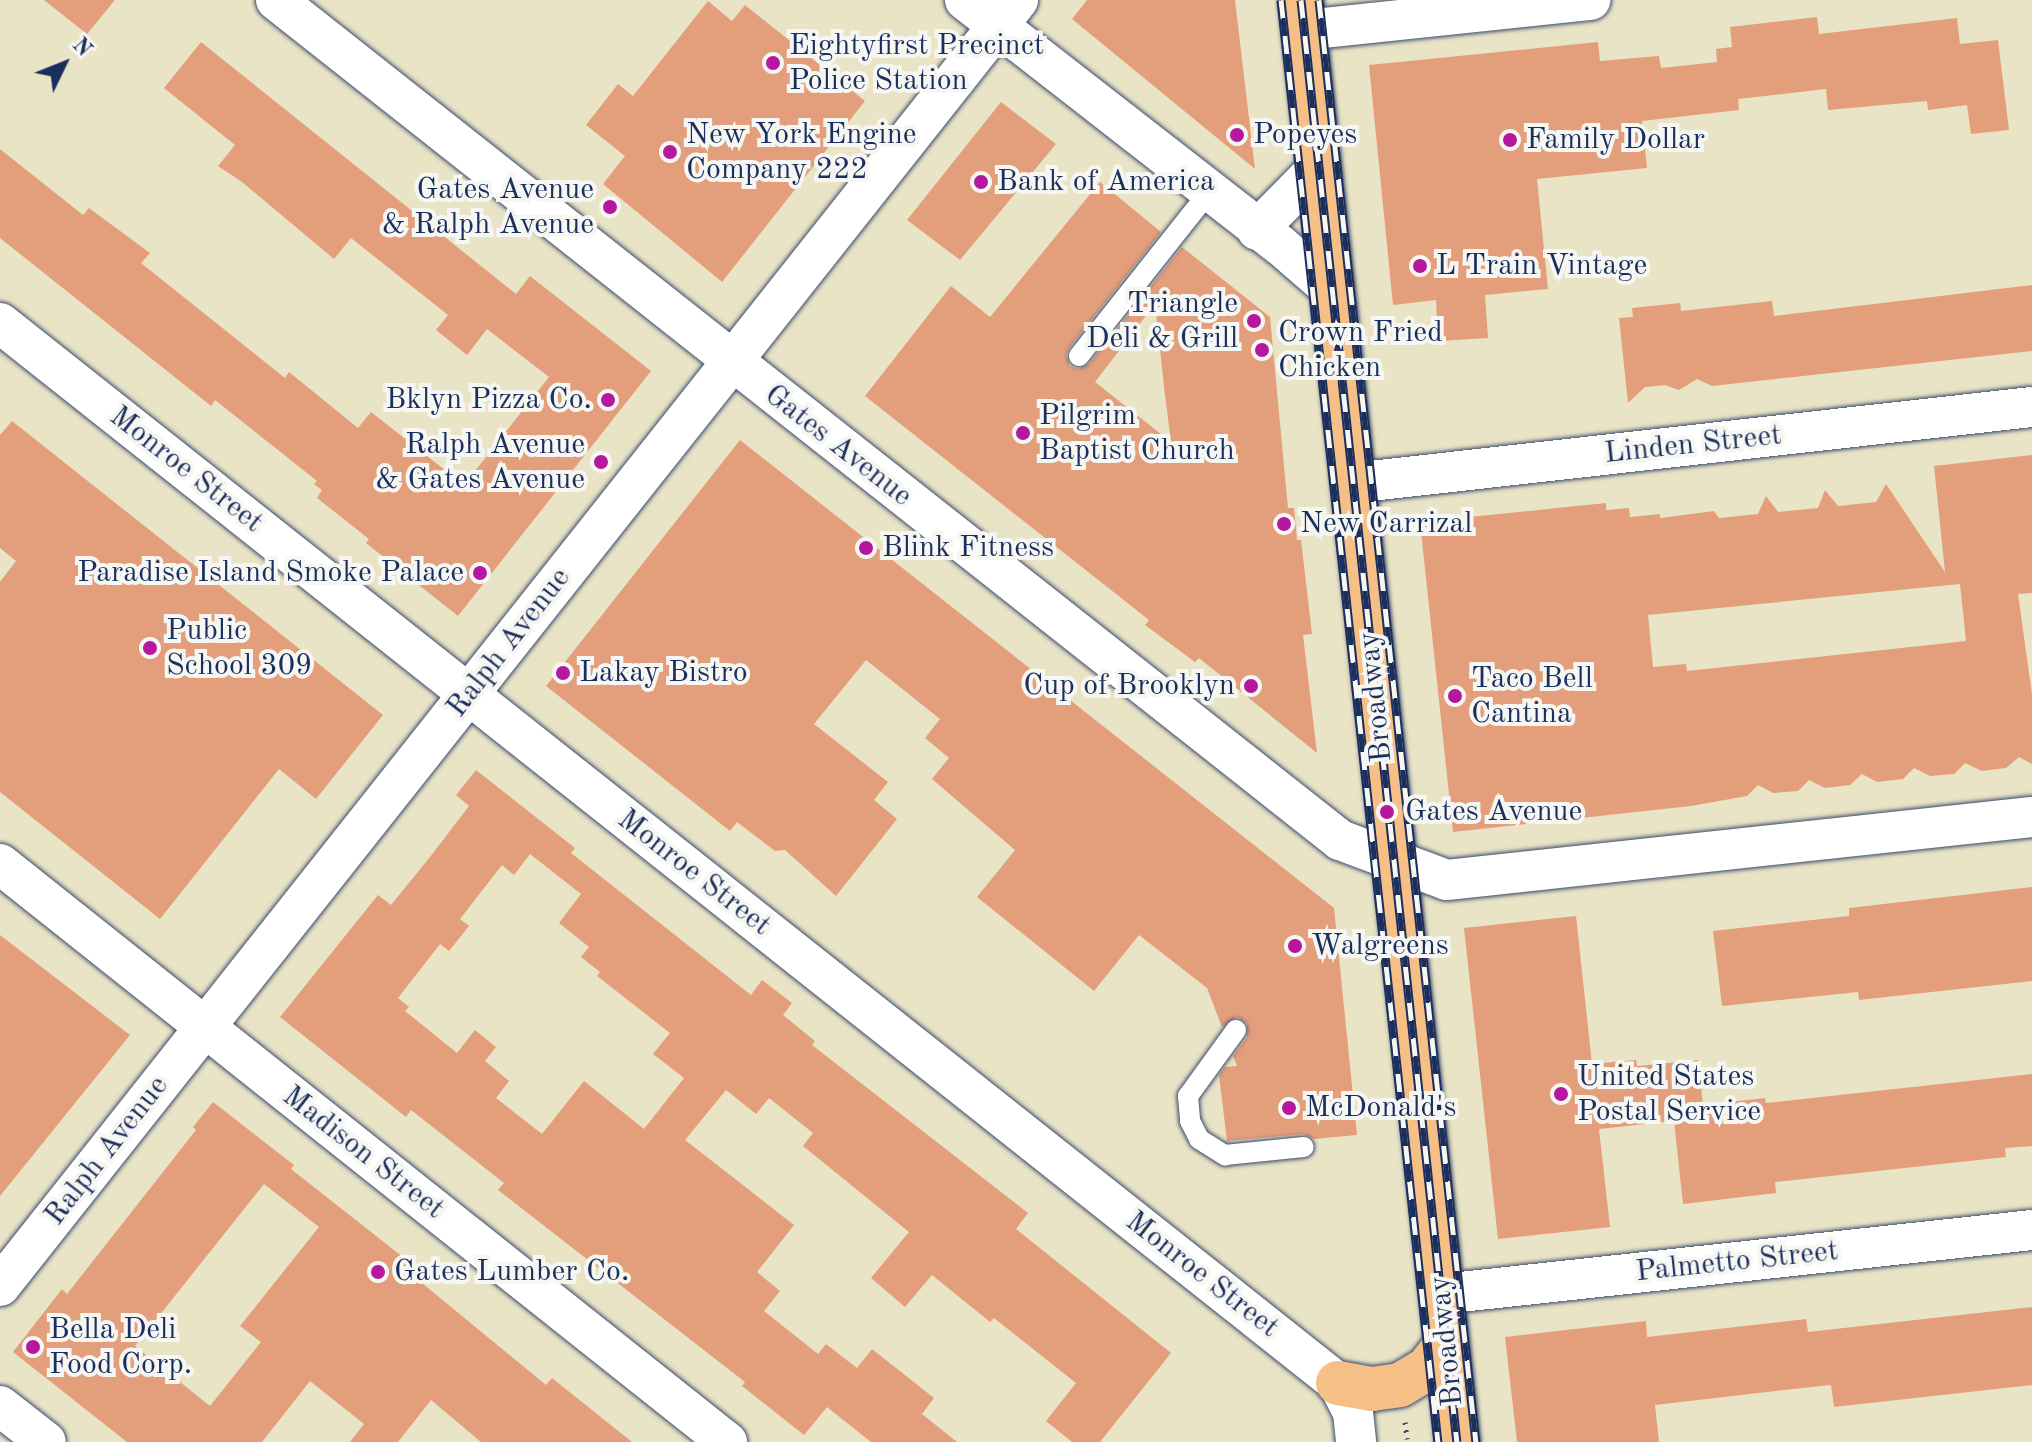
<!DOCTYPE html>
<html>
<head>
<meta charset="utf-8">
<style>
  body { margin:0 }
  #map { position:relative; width:2032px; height:1442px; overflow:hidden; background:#eae4c6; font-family:"Old Standard TT",serif }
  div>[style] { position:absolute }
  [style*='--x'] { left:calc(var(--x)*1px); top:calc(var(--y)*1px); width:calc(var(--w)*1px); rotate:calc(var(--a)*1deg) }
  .building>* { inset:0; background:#e39e7c }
  .path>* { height:5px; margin-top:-2.5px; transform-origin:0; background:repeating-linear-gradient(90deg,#3a4a6e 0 2px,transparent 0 8px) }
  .roads { filter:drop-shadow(0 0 2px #3a4a6e) drop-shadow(0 0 2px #3a4a6e) }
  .service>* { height:20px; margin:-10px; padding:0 10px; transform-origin:10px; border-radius:10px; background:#fff }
  .minor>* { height:40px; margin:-20px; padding:0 20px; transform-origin:20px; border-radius:20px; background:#fff }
  .primary>* { height:44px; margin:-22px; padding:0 22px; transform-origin:22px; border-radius:22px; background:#f5bf86 }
  .rail>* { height:9px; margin-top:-4.5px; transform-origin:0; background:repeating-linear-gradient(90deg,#f6f6f2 0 18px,#1b2f5e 0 36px); box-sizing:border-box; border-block:2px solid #1b2f5e }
  .dots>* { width:22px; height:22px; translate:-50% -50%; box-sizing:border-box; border:4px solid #f6f6f2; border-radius:50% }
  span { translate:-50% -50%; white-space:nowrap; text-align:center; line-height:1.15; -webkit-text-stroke:8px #f6f6f2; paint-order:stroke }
  .poi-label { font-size:30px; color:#1b2f5e }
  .left { translate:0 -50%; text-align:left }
  .right { translate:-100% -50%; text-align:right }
  .street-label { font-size:30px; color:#1b2f5e }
  .north { position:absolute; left:24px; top:24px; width:80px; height:80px; -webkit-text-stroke:6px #f6f6f2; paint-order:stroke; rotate:47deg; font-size:22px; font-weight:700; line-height:32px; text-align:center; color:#1b2f5e }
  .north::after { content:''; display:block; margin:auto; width:28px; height:36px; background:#1b2f5e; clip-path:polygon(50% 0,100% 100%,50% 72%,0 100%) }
</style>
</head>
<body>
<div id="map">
  <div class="building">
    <i style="clip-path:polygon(44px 0,115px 0,87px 34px)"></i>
    <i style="clip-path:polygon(1087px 0,1235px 0,1255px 169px,1072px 19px)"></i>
    <i style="clip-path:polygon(708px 1px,732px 21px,745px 5px,865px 101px,722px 282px,603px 184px,625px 156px,586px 125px,618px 84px,633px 96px)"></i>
    <i style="clip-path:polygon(1817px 17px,1819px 34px,1957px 18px,1960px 44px,1998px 40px,2009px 130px,1971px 134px,1967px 105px,1928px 110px,1927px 101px,1828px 110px,1826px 89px,1738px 99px,1739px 110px,1642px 121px,1647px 168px,1537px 179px,1548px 289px,1485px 295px,1488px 338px,1438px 341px,1436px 300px,1393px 305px,1369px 65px,1598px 42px,1600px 61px,1659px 56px,1661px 68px,1717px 62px,1716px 49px,1732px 47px,1730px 27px)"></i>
    <i style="clip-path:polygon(201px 42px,516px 294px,530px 276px,651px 371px,458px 616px,366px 543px,369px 539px,317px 498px,322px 490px,314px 484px,317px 481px,215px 400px,211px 406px,0 238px,0 149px,83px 215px,89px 208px,150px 253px,141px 263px,285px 378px,289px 372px,358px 428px,371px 412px,464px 485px,549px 377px,487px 329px,467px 355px,436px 330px,448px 315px,351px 238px,334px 259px,242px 182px,218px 166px,235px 145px,164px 88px)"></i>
    <i style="clip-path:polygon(1001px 102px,1056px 144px,960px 260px,907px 220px)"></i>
    <i style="clip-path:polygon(evenodd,1100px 182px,1161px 232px,1069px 348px,1066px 355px,1070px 366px,1078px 369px,1089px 364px,1182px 247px,1270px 317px,1288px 508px,1294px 508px,1297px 540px,1301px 540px,1312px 634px,1303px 635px,1317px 753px,1199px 658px,1195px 662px,1145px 625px,1149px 620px,865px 396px,951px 286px,990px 317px,1100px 182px,1155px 304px,1165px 395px,1171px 442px,1095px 382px,1155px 304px)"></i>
    <i style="clip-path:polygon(2032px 285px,2032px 351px,1712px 386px,1697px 379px,1679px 390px,1665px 385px,1645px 387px,1628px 403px,1619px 318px,1633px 317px,1632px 308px,1680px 303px,1681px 311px,1772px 301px,1774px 316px)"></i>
    <i style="clip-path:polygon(12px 421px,383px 715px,316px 799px,279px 769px,160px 919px,0 792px,0 582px,16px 561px,0 548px,0 435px)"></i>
    <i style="clip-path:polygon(740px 440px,1334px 908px,1357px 1135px,1314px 1139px,1303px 1134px,1227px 1141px,1219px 1075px,1225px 1067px,1237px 1066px,1233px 1056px,1247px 1037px,1247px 1024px,1237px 1017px,1222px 1027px,1207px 988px,1139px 935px,1094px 991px,977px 897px,1015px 850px,932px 779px,949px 758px,925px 738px,940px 719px,866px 660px,814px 724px,888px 782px,874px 800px,897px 819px,836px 896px,785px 850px,775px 851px,737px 822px,730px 831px,546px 686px)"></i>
    <i style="clip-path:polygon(evenodd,2032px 455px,2032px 593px,2018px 594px,2032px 694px,2032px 764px,2019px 757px,2006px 768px,1982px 771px,1965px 763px,1954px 774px,1930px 776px,1914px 768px,1903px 779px,1877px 782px,1862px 774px,1850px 785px,1825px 788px,1809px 780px,1798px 791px,1773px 793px,1758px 785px,1747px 796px,1691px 806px,1453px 832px,1420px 522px,1606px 503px,1606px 510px,1629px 508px,1630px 517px,1660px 514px,1660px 518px,1714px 511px,1719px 518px,1758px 514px,1766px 496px,1778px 512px,1818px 508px,1825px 490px,1838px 506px,1876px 502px,1886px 484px,1945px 572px,1934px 466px,2032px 455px,1960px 584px,1966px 641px,1687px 671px,1686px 664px,1653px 667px,1648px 615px,1960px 584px)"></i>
    <i style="clip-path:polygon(evenodd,476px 770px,575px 848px,571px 853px,751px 995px,762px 980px,792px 1003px,783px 1015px,815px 1041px,812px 1045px,1028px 1213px,1016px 1229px,1171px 1353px,1100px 1442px,1072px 1442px,1046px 1421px,1076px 1383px,994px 1318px,990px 1322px,932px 1275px,905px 1307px,871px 1278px,909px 1232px,803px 1146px,813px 1133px,769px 1098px,756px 1114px,726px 1090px,685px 1140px,794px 1225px,757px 1272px,780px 1291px,764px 1311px,818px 1354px,826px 1344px,857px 1368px,872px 1349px,934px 1398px,922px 1414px,957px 1442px,871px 1442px,827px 1407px,804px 1435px,742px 1386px,745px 1382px,498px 1190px,504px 1183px,411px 1110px,406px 1117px,280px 1017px,378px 895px,391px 905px,430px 857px,469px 806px,456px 795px,476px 770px,530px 854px,581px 894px,559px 923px,589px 947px,581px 957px,600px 972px,597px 976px,670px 1033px,653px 1054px,684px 1078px,644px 1129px,584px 1081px,542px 1134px,496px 1098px,509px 1081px,485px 1061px,496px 1047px,475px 1030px,457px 1053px,405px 1011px,409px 1007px,398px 998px,440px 944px,449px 951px,469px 926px,460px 919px,502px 865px,514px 875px,530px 854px)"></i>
    <i style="clip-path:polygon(2032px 887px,2032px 981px,1859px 1000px,1858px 992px,1722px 1006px,1713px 931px,1849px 916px,1849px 908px)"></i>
    <i style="clip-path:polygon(1576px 916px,1592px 1064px,1636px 1060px,1637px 1066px,1698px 1060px,1703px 1105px,1765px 1098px,1766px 1103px,2032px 1074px,2032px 1146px,2005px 1148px,2006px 1157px,1775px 1182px,1776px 1193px,1683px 1204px,1674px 1121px,1599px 1129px,1610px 1227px,1498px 1239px,1464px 928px)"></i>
    <i style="clip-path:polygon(0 935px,130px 1035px,0 1196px)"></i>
    <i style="clip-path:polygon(evenodd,213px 1102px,294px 1165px,291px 1169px,427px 1276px,422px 1283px,546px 1385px,552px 1378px,632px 1442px,481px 1442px,431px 1400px,398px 1442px,350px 1442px,364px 1424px,310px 1381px,262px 1442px,127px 1442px,13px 1352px,62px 1289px,67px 1294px,196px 1130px,193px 1127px,213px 1102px,264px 1184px,319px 1227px,240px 1326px,261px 1342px,210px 1406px,135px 1346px,264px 1184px)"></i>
    <i style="clip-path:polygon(2032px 1307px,2032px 1385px,1834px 1407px,1831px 1385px,1784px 1390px,1655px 1405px,1659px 1442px,1517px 1442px,1505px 1337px,1646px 1321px,1647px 1337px,1806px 1319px,1808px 1332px)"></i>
  </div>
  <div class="path">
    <i style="--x:1405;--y:1422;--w:17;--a:83"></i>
  </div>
  <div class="roads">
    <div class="service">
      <i style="--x:1079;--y:356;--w:209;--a:-51.6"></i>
      <i style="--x:1236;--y:1030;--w:82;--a:126"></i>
      <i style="--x:1188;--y:1096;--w:25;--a:85"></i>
      <i style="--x:1190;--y:1121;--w:20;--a:63"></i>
      <i style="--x:1199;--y:1139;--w:31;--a:32"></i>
      <i style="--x:1225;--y:1155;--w:79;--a:-5.8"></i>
    </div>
    <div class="minor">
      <i style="--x:276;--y:0;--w:1356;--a:38.29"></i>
      <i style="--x:1340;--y:840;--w:114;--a:20.5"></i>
      <i style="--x:1447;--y:880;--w:588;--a:-6.15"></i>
      <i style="--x:965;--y:0;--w:399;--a:37.9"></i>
      <i style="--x:1280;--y:245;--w:69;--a:40.9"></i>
      <i style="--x:1304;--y:30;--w:288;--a:-6"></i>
      <i style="--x:1257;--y:230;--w:86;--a:-45.5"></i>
      <i style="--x:0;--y:323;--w:1707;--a:38.39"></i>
      <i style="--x:1338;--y:1383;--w:33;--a:63"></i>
      <i style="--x:1353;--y:1412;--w:30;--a:84"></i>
      <i style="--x:1353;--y:483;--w:683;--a:-6.39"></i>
      <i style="--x:0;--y:864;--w:929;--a:38.49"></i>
      <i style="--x:0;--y:1286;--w:1640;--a:-51.63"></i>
      <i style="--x:1442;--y:1294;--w:593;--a:-6.19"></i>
      <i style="--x:0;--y:1406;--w:58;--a:38"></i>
    </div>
    <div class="primary">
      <i style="--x:1301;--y:0;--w:1451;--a:83.79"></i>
      <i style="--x:1338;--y:1383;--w:35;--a:10"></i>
      <i style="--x:1372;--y:1389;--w:28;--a:-8"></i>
      <i style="--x:1400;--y:1385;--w:33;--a:-31"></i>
      <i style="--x:1428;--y:1368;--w:31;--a:-52"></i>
    </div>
  </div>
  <div class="rail">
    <i style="--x:1281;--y:0;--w:1451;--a:83.79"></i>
    <i style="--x:1301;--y:0;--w:1450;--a:83.83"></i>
    <i style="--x:1319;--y:0;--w:1451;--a:83.79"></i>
  </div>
  <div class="dots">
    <i style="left:773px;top:63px;background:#b5179e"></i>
    <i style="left:1237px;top:135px;background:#b5179e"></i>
    <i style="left:1510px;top:140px;background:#b5179e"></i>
    <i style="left:670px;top:152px;background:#b5179e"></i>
    <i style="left:981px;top:182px;background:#b5179e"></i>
    <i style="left:610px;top:207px;background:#b5179e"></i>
    <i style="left:1420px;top:266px;background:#b5179e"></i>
    <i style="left:1254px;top:321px;background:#b5179e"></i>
    <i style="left:1262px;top:350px;background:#b5179e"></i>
    <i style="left:608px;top:400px;background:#b5179e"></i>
    <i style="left:1023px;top:433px;background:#b5179e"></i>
    <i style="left:601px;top:462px;background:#b5179e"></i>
    <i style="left:1284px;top:524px;background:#b5179e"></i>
    <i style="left:866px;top:548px;background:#b5179e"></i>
    <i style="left:480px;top:573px;background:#b5179e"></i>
    <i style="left:150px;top:648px;background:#b5179e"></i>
    <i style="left:563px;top:673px;background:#b5179e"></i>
    <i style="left:1251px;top:686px;background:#b5179e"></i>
    <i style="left:1455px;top:696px;background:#b5179e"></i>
    <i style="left:1387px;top:812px;background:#b5179e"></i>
    <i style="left:1295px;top:946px;background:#b5179e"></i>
    <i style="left:1561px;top:1094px;background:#b5179e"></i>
    <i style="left:1289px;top:1108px;background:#b5179e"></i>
    <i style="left:378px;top:1272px;background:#b5179e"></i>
    <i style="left:33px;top:1347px;background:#b5179e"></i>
  </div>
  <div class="poi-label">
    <span class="left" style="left:789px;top:63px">Eightyfirst Precinct<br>Police Station</span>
    <span class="left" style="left:686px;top:152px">New York Engine<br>Company 222</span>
    <span class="left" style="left:1253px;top:135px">Popeyes</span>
    <span class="left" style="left:1526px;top:140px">Family Dollar</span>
    <span class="left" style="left:997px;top:182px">Bank of America</span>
    <span class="right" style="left:594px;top:207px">Gates Avenue<br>&amp; Ralph Avenue</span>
    <span class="left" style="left:1436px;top:266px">L Train Vintage</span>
    <span class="right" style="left:1238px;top:321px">Triangle<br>Deli &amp; Grill</span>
    <span class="left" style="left:1278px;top:350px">Crown Fried<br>Chicken</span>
    <span class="right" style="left:592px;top:400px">Bklyn Pizza Co.</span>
    <span class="left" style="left:1039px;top:433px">Pilgrim<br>Baptist Church</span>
    <span class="right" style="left:585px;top:462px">Ralph Avenue<br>&amp; Gates Avenue</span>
    <span class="left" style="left:1300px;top:524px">New Carrizal</span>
    <span class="left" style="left:882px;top:548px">Blink Fitness</span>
    <span class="right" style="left:464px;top:573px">Paradise Island Smoke Palace</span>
    <span class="left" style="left:166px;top:648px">Public<br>School 309</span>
    <span class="left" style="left:579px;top:673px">Lakay Bistro</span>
    <span class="left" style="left:1471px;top:696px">Taco Bell<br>Cantina</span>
    <span class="right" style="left:1235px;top:686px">Cup of Brooklyn</span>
    <span class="left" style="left:1405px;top:812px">Gates Avenue</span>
    <span class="left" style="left:1311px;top:946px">Walgreens</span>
    <span class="left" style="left:1577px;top:1094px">United States<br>Postal Service</span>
    <span class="left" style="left:1305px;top:1108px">McDonald's</span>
    <span class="left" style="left:394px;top:1272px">Gates Lumber Co.</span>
    <span class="left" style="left:49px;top:1347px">Bella Deli<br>Food Corp.</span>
  </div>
  <div class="street-label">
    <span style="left:1693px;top:445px;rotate:-6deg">Linden Street</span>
    <span style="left:838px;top:446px;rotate:38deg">Gates Avenue</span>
    <span style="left:186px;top:470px;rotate:38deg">Monroe Street</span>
    <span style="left:509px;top:643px;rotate:-52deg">Ralph Avenue</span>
    <span style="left:1376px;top:697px;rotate:-96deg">Broadway</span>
    <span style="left:694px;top:873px;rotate:38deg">Monroe Street</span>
    <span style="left:107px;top:1151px;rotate:-52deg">Ralph Avenue</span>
    <span style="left:363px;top:1153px;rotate:38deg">Madison Street</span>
    <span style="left:1737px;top:1262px;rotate:-6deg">Palmetto Street</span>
    <span style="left:1202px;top:1275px;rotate:38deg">Monroe Street</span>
    <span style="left:1447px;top:1341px;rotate:-96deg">Broadway</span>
  </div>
  <div class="north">N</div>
</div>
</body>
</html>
